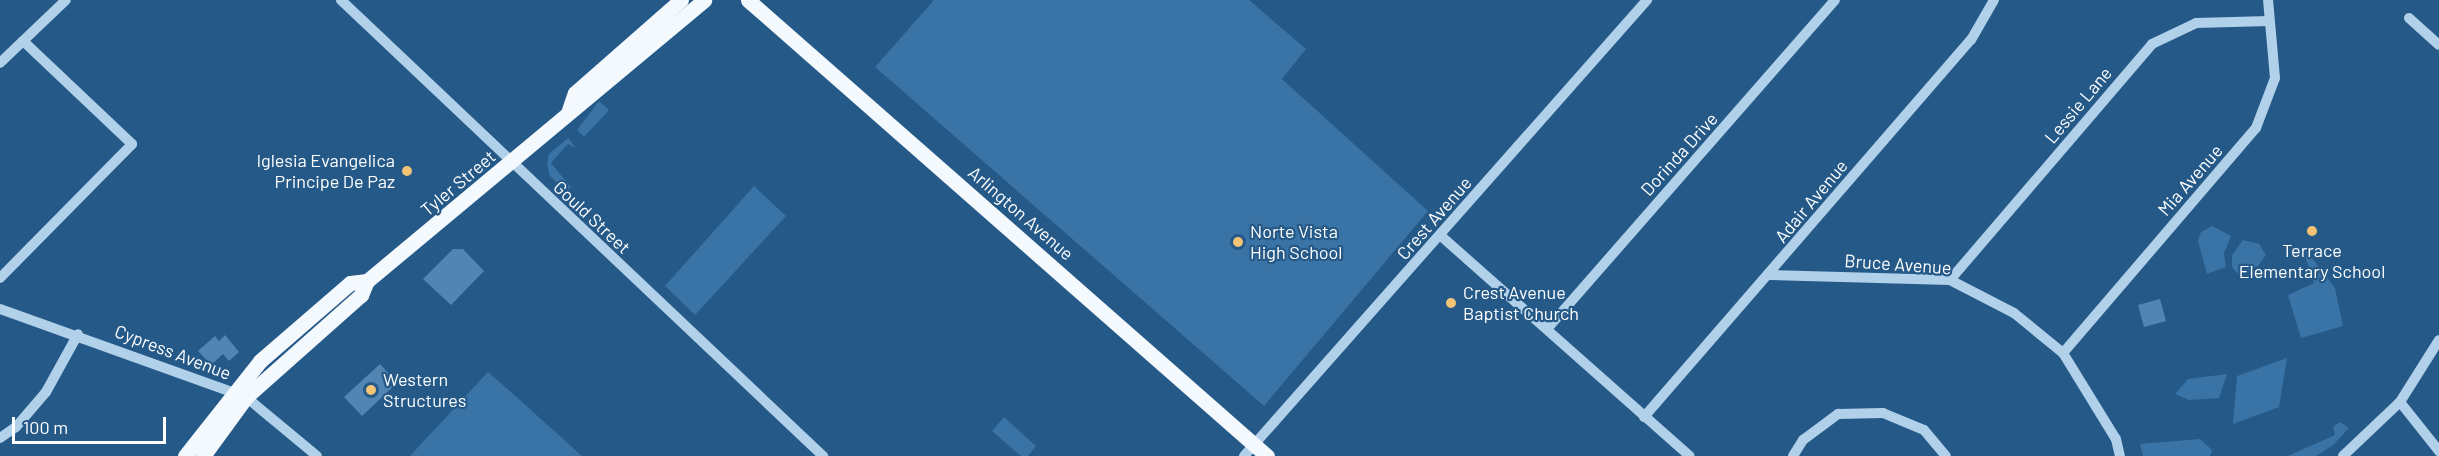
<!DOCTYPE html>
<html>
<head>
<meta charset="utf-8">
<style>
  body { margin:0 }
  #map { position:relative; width:2439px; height:456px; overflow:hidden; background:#255988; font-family:Barlow,sans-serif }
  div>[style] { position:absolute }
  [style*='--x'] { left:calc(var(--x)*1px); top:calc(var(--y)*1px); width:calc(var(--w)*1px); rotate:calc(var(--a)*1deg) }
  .green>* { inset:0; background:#3a73a5 }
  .building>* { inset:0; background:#5285b2 }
  .minor>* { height:10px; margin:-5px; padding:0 5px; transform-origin:5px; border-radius:5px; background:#b1d0e9 }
  .major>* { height:15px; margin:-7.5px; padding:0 7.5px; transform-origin:7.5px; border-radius:7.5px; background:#f4f9fe }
  .dots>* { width:16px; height:16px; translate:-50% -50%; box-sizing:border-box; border:3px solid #255988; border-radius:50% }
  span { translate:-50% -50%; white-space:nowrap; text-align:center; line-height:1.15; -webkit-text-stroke:4.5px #255988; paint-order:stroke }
  .street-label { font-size:18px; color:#fff }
  .poi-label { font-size:18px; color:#fff }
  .right { translate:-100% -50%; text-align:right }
  .left { translate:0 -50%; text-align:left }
  .scale { position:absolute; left:12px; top:417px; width:154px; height:27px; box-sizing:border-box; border:3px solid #fff; border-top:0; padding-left:8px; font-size:18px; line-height:21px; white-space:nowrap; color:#fff; -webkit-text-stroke:4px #255988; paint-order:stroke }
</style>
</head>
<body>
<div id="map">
  <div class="green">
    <i style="clip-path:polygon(934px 0,1249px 0,1306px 49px,1282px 79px,1428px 211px,1264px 406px,875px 67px)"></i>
    <i style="clip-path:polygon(599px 101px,609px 110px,584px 137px,577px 130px)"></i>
    <i style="clip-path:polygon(568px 138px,576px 148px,568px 144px,551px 163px,571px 187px,566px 192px,550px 176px,547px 164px,549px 154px)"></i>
    <i style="clip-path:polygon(754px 186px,786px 216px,695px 315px,665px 286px)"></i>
    <i style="clip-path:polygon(2212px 226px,2231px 236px,2224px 253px,2226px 267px,2207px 274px,2198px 241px,2201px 232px)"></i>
    <i style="clip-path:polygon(2243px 240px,2259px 244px,2266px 255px,2258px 266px,2238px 274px,2232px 267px,2232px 255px)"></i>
    <i style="clip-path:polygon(2308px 253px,2335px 288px,2343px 326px,2301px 338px,2288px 295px,2314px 283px,2305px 256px)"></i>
    <i style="clip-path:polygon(2287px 358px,2279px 407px,2233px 424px,2237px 376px)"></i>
    <i style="clip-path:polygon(488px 372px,521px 401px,582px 456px,410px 456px)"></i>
    <i style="clip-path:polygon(2227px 374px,2219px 398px,2189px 400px,2175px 394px,2188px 379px)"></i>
    <i style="clip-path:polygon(1004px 417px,1036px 446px,1028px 456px,1021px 456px,992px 431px)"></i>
    <i style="clip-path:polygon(2340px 422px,2349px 428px,2333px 445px,2316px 456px,2288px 456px,2335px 435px,2333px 427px)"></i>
    <i style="clip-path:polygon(2200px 439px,2212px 450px,2210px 456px,2143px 456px,2140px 444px)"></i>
  </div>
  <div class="building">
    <i style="clip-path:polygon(453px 249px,463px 249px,484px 271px,451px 305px,423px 279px)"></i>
    <i style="clip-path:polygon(2160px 299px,2166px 321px,2144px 327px,2138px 305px)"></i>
    <i style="clip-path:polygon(225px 335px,239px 352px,229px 361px,223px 354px,211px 365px,198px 351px,215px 336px,219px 341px)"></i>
    <i style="clip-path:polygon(380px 364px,397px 383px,362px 416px,344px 397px)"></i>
  </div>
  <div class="minor">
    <i style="--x:341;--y:0;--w:664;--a:43.41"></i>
    <i style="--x:2409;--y:18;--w:40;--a:42"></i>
    <i style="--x:0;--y:63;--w:91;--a:-43.7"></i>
    <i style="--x:1441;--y:236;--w:332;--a:41.5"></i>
    <i style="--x:1770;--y:275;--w:180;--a:1.6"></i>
    <i style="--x:1950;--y:280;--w:72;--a:27.3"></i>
    <i style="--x:2014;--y:313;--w:63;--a:39.2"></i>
    <i style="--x:2063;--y:353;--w:101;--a:58.4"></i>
    <i style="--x:2116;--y:439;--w:17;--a:77"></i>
    <i style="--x:0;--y:278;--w:188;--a:-45.4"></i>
    <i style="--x:132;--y:144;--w:150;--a:-136.6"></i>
    <i style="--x:1950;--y:280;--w:311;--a:-49.4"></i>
    <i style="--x:2152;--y:44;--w:49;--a:-25.5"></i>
    <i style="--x:2196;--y:23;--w:73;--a:-1.6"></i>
    <i style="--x:0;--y:309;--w:261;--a:19.7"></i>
    <i style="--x:246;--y:397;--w:92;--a:39.7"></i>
    <i style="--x:1547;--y:329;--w:437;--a:-48.8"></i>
    <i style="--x:2063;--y:353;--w:296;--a:-49.4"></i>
    <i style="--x:2256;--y:128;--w:53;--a:-69.2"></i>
    <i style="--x:2275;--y:78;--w:78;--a:-95.1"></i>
    <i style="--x:2400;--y:402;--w:63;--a:51.5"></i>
    <i style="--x:1644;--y:417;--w:499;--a:-49.1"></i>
    <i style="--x:1971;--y:40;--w:46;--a:-60.1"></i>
    <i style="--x:0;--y:438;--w:19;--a:-35"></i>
    <i style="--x:16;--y:427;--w:46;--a:-49.4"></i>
    <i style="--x:46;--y:392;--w:66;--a:-61.1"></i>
    <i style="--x:1244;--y:456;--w:609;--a:-48.53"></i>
    <i style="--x:1793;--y:456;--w:19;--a:-58"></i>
    <i style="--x:1803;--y:440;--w:44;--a:-36.6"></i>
    <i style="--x:1838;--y:414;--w:45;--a:-1.3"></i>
    <i style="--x:1883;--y:413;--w:44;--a:22.5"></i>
    <i style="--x:1924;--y:430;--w:34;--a:50"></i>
    <i style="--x:2343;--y:456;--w:79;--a:-43.5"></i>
    <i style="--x:2400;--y:402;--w:73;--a:-57.8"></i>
  </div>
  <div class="major">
    <i style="--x:748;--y:0;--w:691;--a:41.3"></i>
    <i style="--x:569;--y:110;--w:18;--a:-71"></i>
    <i style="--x:575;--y:93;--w:141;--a:-41.3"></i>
    <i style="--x:185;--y:456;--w:121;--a:-51.7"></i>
    <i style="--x:260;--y:361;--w:119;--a:-40.9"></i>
    <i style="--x:350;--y:283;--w:17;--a:-7"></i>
    <i style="--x:203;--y:456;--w:73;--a:-53.9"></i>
    <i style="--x:246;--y:397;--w:154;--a:-41.6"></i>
    <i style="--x:361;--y:295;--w:15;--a:-67"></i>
    <i style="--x:367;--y:281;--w:439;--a:-39.8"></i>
  </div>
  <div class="dots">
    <i style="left:407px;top:171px;background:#f3c376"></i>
    <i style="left:2312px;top:231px;background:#f3c376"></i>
    <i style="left:1238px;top:242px;background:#f3c376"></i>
    <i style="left:1451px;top:303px;background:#f3c376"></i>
    <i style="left:371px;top:390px;background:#f3c376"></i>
  </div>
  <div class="street-label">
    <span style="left:2078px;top:105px;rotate:-50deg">Lessie Lane</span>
    <span style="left:1679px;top:154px;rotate:-48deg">Dorinda Drive</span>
    <span style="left:2190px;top:180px;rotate:-49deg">Mia Avenue</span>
    <span style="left:458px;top:183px;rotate:-40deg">Tyler Street</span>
    <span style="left:1811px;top:201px;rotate:-50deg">Adair Avenue</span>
    <span style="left:1021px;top:213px;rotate:41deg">Arlington Avenue</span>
    <span style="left:592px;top:217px;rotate:43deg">Gould Street</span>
    <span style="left:1434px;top:218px;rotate:-49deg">Crest Avenue</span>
    <span style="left:1898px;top:264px;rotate:4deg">Bruce Avenue</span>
    <span style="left:173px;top:352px;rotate:21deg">Cypress Avenue</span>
  </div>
  <div class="poi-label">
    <span class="right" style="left:395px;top:171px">Iglesia Evangelica<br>Principe De Paz</span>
    <span class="left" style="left:1250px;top:242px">Norte Vista<br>High School</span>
    <span style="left:2312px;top:261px">Terrace<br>Elementary School</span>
    <span class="left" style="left:1463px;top:303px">Crest Avenue<br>Baptist Church</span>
    <span class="left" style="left:383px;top:390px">Western<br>Structures</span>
  </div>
  <div class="scale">100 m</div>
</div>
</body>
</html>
